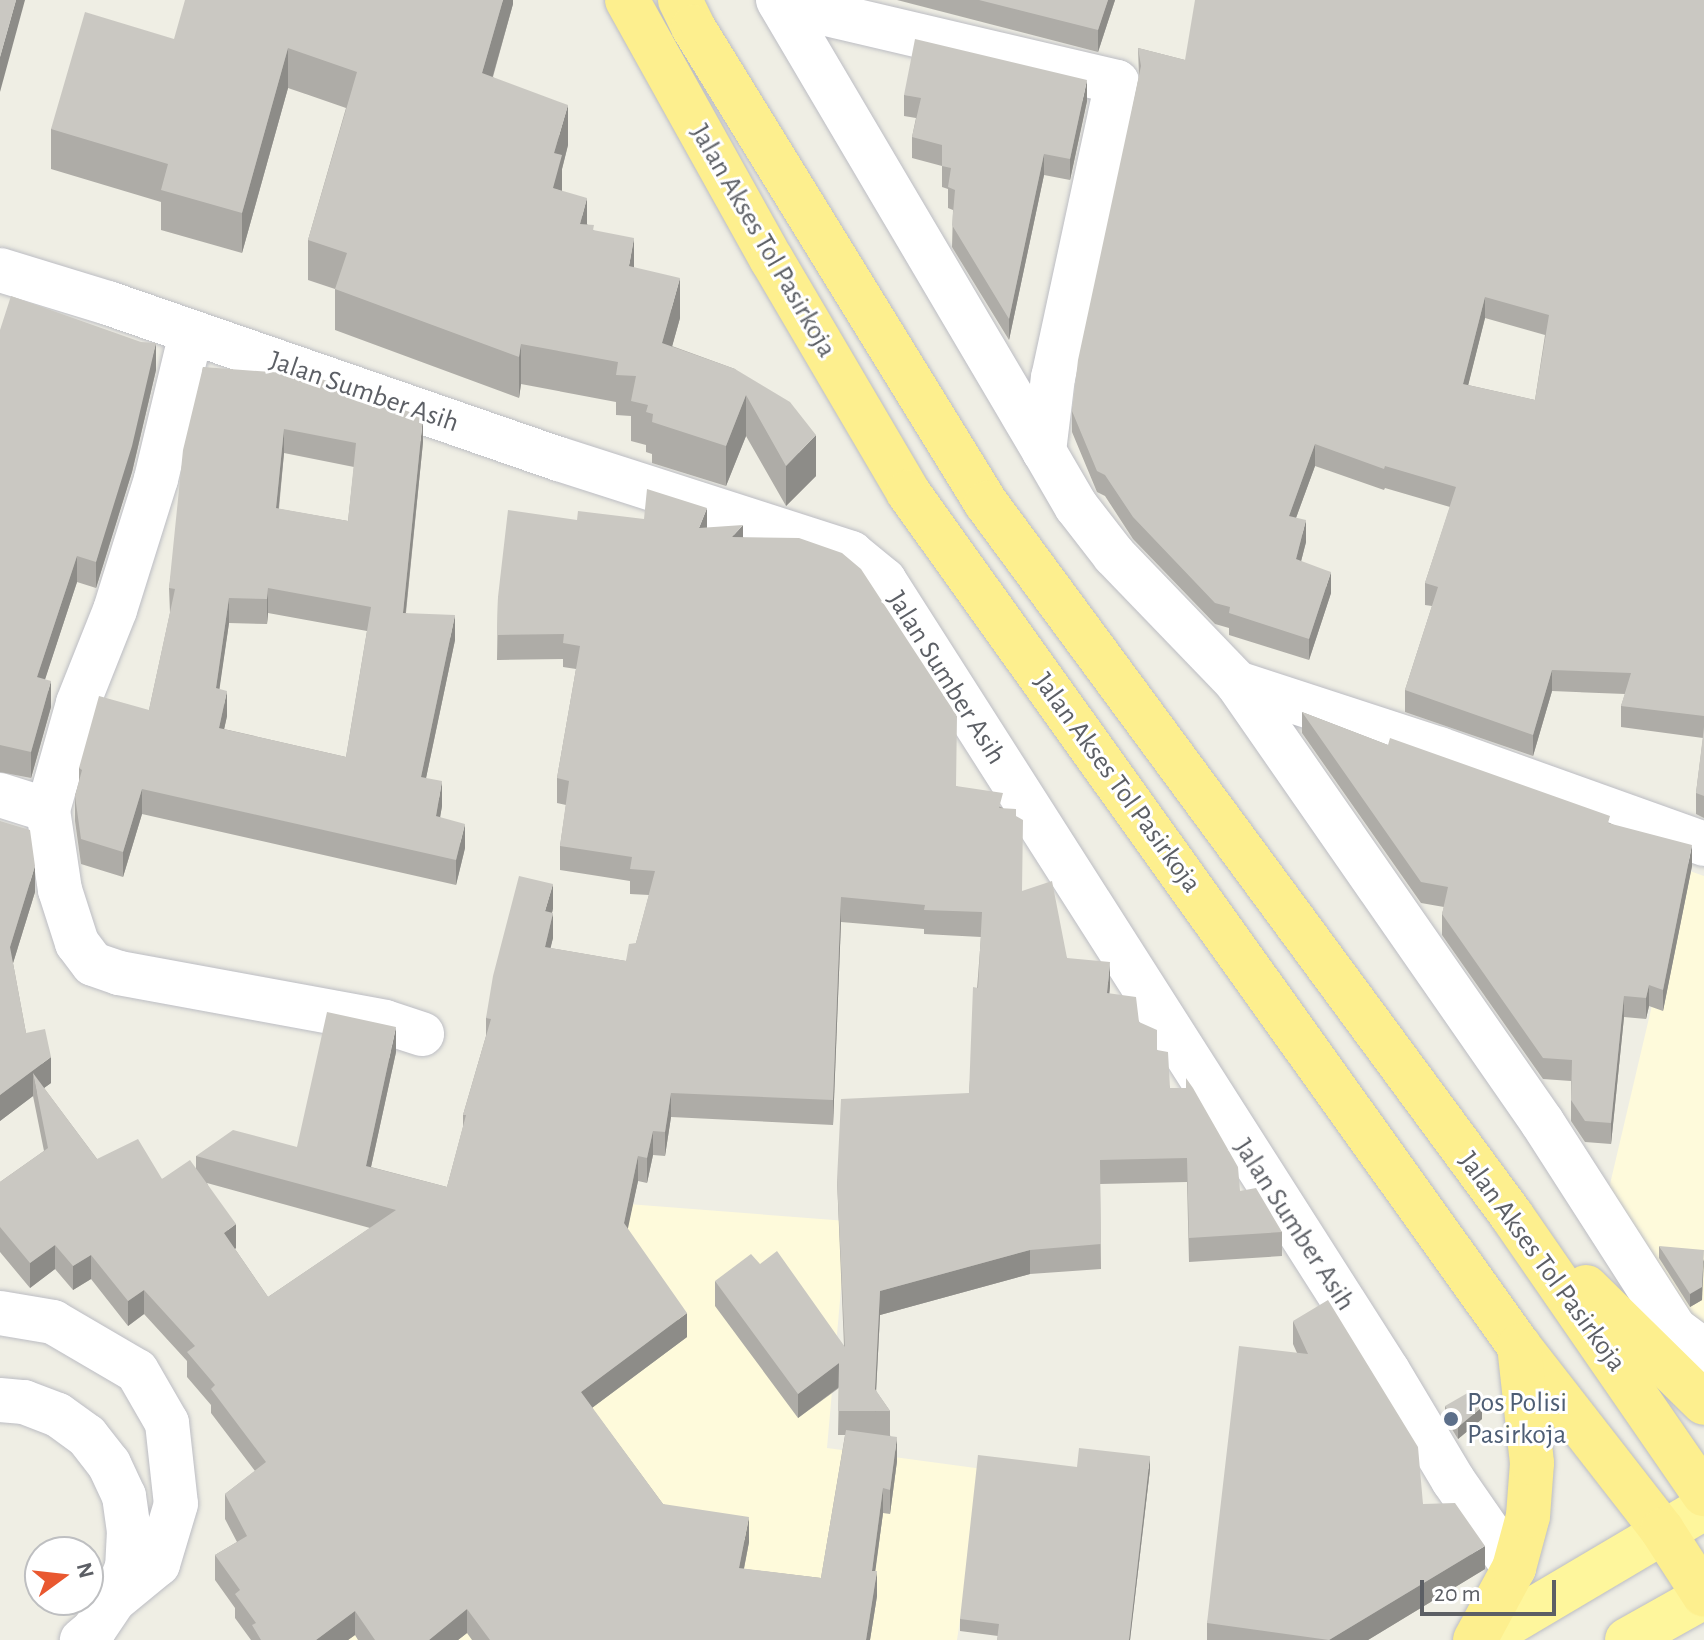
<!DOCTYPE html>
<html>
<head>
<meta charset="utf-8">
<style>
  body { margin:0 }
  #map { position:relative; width:1704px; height:1640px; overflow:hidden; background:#efeee4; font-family:"Alegreya Sans",sans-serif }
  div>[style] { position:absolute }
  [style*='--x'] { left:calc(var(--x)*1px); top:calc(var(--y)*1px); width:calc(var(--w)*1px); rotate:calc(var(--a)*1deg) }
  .commercial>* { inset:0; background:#fefadb }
  .roads { filter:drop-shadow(0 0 2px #bcbdc3) drop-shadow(0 0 2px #bcbdc3) }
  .minor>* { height:44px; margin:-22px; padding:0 22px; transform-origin:22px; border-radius:22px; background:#fff }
  .trunk>* { height:44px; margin:-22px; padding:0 22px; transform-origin:22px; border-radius:22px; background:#fef69c }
  .motorway>* { height:44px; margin:-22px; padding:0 22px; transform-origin:22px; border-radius:22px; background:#fdef8e }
  .wall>* { inset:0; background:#aeaca7 }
  .shaded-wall>* { inset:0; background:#8d8c88 }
  .building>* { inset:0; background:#cac8c2 }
  .dots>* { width:22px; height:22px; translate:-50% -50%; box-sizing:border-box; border:4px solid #fff; border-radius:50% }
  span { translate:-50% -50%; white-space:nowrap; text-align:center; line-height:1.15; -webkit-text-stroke:6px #fff; paint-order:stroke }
  .street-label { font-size:28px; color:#5c5f65 }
  .service-label { font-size:28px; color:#4e5e75 }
  .left { translate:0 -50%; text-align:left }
  .north { position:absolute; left:24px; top:1536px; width:80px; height:80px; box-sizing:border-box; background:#fff; border:2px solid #bebfc1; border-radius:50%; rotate:75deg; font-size:22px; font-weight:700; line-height:32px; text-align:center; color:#5c5f65 }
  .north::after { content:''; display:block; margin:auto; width:28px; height:36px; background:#e95830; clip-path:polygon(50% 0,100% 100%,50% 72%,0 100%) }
  .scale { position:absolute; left:1420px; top:1580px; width:136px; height:36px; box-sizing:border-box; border:4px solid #5c5f65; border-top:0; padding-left:10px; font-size:24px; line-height:28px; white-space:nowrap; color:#5c5f65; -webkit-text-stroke:6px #fff; paint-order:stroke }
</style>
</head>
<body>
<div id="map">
  <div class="commercial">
    <i style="clip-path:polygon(1684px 869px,1704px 876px,1704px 1339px,1607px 1197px)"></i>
    <i style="clip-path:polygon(486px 1193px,847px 1221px,827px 1448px,983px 1469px,957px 1640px,267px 1640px)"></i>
  </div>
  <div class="roads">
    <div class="minor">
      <i style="--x:778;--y:0;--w:524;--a:59.47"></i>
      <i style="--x:780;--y:3;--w:346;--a:13.2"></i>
      <i style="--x:1117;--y:82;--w:302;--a:102.2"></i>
      <i style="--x:1053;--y:377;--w:75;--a:96.9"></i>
      <i style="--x:1044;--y:451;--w:64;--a:59.8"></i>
      <i style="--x:1076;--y:506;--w:62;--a:52.2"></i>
      <i style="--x:1114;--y:555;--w:178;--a:46.1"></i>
      <i style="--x:1237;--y:683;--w:213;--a:18.1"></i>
      <i style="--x:1439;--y:749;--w:282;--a:19.7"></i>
      <i style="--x:0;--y:270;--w:113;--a:17"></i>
      <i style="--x:108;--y:303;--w:477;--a:19.1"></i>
      <i style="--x:559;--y:459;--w:307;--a:17.8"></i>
      <i style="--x:851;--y:553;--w:43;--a:39.3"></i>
      <i style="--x:884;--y:580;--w:938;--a:57.5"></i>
      <i style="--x:1388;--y:1371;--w:127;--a:59.2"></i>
      <i style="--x:1453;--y:1480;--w:107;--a:55.3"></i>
      <i style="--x:1237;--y:683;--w:535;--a:55.21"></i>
      <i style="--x:1542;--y:1122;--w:246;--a:57.3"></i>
      <i style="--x:1675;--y:1329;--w:36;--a:37"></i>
      <i style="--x:0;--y:795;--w:50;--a:17.4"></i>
      <i style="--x:48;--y:810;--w:111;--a:-74.3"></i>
      <i style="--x:78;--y:703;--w:100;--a:-68.3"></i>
      <i style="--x:115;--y:610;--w:137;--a:-72.6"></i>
      <i style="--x:156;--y:479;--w:150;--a:-76.5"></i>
      <i style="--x:48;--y:810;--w:81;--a:81.5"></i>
      <i style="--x:60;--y:890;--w:56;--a:72.2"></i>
      <i style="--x:77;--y:943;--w:26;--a:53"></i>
      <i style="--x:93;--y:964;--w:28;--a:19"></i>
      <i style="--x:119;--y:973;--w:270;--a:10.4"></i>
      <i style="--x:385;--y:1022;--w:39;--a:18"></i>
      <i style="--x:0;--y:1313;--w:54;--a:9.6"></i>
      <i style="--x:53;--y:1322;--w:97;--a:30.3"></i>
      <i style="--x:137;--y:1371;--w:60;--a:60"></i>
      <i style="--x:167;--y:1423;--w:81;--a:83.7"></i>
      <i style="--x:176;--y:1504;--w:63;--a:106.7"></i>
      <i style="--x:158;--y:1564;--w:57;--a:140.7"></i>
      <i style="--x:0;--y:1400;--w:24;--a:5"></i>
      <i style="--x:24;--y:1402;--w:36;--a:21"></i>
      <i style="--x:58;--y:1415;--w:36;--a:36"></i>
      <i style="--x:87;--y:1436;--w:36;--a:52"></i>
      <i style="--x:109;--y:1464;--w:35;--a:65"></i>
      <i style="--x:124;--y:1496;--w:35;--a:82"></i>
      <i style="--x:129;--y:1531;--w:36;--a:93"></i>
      <i style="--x:127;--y:1567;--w:35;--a:112"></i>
      <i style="--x:114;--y:1600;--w:36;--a:124"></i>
      <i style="--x:94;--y:1630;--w:16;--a:140"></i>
    </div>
    <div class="trunk">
      <i style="--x:1481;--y:1640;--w:259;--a:-30.6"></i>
      <i style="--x:1627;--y:1640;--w:88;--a:-29.2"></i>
    </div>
    <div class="motorway">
      <i style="--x:627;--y:0;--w:298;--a:60.9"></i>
      <i style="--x:772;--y:260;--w:269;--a:59.6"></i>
      <i style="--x:908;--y:492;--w:1050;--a:54.42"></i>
      <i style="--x:1519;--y:1346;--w:233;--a:52.1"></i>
      <i style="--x:1662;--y:1530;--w:77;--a:57.1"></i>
      <i style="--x:680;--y:0;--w:30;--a:64"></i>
      <i style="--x:693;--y:27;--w:559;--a:58.39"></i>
      <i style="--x:986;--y:503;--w:886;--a:53.58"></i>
      <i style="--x:1512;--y:1216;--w:338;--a:55.4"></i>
      <i style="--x:1586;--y:1287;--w:165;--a:44.5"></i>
      <i style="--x:1475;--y:1640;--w:82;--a:-61.6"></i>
      <i style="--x:1514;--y:1568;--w:54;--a:-74.9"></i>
      <i style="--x:1528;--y:1516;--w:53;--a:-85.7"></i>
      <i style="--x:1532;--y:1463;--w:118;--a:-96.3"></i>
    </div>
  </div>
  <div class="wall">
    <i style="clip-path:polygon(513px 0,513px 4px,493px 77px,568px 145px,562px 169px,562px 191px,587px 224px,634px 268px,680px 318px,672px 346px,735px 369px,816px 476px,786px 506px,746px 436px,726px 486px,652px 463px,652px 454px,646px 452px,646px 445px,631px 441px,631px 416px,616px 415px,616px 402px,521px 384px,519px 398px,335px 330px,335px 289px,308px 280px,308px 240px,346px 108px,288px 88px,242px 253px,161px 230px,161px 202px,51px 169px,51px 129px,174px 39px)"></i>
    <i style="clip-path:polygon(897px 0,1115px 0,1098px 52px)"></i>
    <i style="clip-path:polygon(evenodd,1704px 0,1704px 818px,1696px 814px,1696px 793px,1703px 738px,1621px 727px,1621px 706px,1625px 694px,1552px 691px,1533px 756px,1405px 712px,1405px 690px,1432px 606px,1425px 605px,1425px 583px,1450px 507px,1385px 488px,1384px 490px,1315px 466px,1296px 518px,1306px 542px,1301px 561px,1331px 593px,1309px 660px,1229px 635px,1229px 628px,1215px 624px,1133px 539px,1105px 496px,1097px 492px,1072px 432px,1072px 411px,1139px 76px,1138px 48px,1185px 60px,1704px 0,1485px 318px,1545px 335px,1535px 400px,1468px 385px,1485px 318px)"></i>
    <i style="clip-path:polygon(904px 95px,1087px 101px,1070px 180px,1044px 175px,1009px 340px,952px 247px,953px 210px,948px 208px,948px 189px,942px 187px,942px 166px,912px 158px,912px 137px,916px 118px,904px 116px)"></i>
    <i style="clip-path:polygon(0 330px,156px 370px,132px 472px,96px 588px,77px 582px,45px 679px,51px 707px,31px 778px,0 772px)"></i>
    <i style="clip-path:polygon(evenodd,203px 367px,423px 442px,406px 613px,455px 640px,426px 778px,442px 806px,440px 817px,465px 848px,456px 885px,142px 814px,123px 877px,81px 864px,75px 821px,75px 796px,79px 783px,79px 768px,149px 710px,170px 613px,169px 588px,203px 367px,284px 453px,354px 467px,348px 521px,279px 509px,284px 453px,203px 367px,268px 613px,367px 631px,346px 757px,224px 729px,227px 716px,219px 689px,229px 623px,267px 624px,268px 613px)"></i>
    <i style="clip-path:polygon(evenodd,577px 520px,707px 528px,743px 537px,956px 786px,1003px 808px,1022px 891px,1067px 958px,1110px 986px,1109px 994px,1139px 1022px,1157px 1050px,1170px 1088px,1240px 1191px,1282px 1232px,1282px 1256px,1189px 1262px,1187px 1182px,1100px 1184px,1101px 1269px,1030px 1274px,880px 1315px,876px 1391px,890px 1411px,890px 1435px,897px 1461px,890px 1514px,883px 1513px,875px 1571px,877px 1596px,870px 1640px,472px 1640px,467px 1633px,458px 1640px,358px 1640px,355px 1635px,348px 1640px,251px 1640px,235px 1618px,235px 1608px,215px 1580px,215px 1555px,237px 1542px,225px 1519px,225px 1494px,255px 1471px,211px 1413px,211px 1405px,187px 1377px,187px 1361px,144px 1314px,128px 1326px,91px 1279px,73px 1290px,55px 1269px,30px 1288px,0 1252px,0 1182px,44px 1151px,33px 1096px,0 1121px,0 821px,35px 892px,13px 963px,26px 1033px,51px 1083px,44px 1088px,97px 1159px,162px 1179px,196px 1169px,196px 1156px,297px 1147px,396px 1052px,371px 1167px,447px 1187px,463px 1127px,463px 1115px,486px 1036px,486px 1018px,553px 909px,552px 913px,553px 938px,550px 948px,626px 961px,636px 943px,649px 895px,630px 894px,630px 881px,560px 870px,560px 846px,566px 805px,557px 803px,557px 778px,576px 669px,563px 667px,563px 659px,497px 660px,498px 597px,577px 520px,841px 922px,924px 929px,924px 934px,981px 937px,969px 1093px,837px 1180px,844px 1346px,715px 1281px,715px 1306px,798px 1418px,839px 1388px,838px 1435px,845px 1435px,821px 1578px,744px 1569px,749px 1542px,663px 1504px,592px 1408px,687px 1337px,627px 1229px,638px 1181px,647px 1183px,653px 1155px,665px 1156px,671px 1117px,833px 1125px,841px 922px,577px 520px,207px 1183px,370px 1228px,268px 1297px,235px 1249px,236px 1248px,207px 1183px)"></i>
    <i style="clip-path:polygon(1302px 712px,1388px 745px,1610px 823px,1692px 866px,1663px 1011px,1649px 1006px,1646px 1019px,1624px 1017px,1611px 1144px,1585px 1142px,1571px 1121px,1571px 1081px,1543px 1079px,1442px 935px,1442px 914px,1444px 907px,1421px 903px,1302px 733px)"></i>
    <i style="clip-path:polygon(1659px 1246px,1702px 1300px,1690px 1307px,1659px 1258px)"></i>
    <i style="clip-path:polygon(1293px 1321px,1423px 1504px,1485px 1569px,1368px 1640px,1207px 1640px,1207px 1623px,1297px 1353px,1293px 1344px)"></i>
    <i style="clip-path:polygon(1445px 1406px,1482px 1419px,1458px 1439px,1445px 1418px)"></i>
    <i style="clip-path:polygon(1077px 1467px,1150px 1469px,1130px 1640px,997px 1640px,998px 1636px,960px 1631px,960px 1619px)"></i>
  </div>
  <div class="shaded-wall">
    <i style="clip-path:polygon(16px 0,25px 0,0 92px,0 57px)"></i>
    <i style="clip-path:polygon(503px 0,513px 0,513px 4px,482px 114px,482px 73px)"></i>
    <i style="clip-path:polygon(1108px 0,1115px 0,1098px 52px,1098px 30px)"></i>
    <i style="clip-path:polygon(288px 48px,288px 88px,242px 253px,242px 213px)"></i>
    <i style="clip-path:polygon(1087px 80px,1087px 101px,1070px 180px,1070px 159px)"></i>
    <i style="clip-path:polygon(568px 105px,568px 145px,562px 169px,562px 195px,553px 188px,554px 153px)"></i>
    <i style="clip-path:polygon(1044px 154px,1044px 175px,1009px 340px,1009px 319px)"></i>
    <i style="clip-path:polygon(587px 198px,587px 239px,580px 224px)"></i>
    <i style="clip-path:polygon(634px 238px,634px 279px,629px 266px)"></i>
    <i style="clip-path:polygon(680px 278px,680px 318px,662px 383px,662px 343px)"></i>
    <i style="clip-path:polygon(1485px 297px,1485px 318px,1463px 406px,1463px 384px)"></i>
    <i style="clip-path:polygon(156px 343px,156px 370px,132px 472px,96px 588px,96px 562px)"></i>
    <i style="clip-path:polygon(521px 344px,521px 384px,519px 398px,519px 357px)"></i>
    <i style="clip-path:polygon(746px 395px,746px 436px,726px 486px,726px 446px)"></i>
    <i style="clip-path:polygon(423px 417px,423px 442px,403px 638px,403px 613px)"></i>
    <i style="clip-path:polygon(284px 429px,284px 453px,276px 533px,276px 508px)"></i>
    <i style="clip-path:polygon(816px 435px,816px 476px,786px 506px,786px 466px)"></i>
    <i style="clip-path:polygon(1315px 444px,1315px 466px,1289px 537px,1289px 516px)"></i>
    <i style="clip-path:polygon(707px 508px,707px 533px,699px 528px)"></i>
    <i style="clip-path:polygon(1306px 520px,1306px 542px,1296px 581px,1296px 559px)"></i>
    <i style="clip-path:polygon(743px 525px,743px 550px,732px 537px)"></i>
    <i style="clip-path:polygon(77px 556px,77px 582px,37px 704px,37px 677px)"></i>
    <i style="clip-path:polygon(1331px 572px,1331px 593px,1309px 660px,1309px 639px)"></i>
    <i style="clip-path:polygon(268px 588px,268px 613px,267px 624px,267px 599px)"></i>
    <i style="clip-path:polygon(229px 598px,229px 623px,216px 713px,216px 688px)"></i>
    <i style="clip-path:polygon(455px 615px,455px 640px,421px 802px,421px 777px)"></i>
    <i style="clip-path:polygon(1552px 670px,1552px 691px,1533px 756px,1533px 735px)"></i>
    <i style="clip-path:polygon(51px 681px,51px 707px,31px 778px,31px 752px)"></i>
    <i style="clip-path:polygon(227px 691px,227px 716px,219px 753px,219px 728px)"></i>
    <i style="clip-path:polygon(442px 781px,442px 806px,436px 841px,436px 816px)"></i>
    <i style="clip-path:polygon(142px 789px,142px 814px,123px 877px,123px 852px)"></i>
    <i style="clip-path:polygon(465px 824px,465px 848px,456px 885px,456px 860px)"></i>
    <i style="clip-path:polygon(1692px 845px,1692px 866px,1663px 1011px,1663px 990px)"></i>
    <i style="clip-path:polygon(35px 866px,35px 892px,10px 973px,10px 947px)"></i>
    <i style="clip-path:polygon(553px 884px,553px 909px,545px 936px,545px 911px)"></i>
    <i style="clip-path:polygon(841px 897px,841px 922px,833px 1125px,833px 1100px)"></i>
    <i style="clip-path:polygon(553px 913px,553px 938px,545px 971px,545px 947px)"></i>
    <i style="clip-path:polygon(1110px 962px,1110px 986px,1107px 1018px,1107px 993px)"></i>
    <i style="clip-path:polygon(1649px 985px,1649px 1006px,1646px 1019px,1646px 998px)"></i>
    <i style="clip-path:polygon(1624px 996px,1624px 1017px,1611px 1144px,1611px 1123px)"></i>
    <i style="clip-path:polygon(396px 1027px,396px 1052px,366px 1190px,366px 1166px)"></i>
    <i style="clip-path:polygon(51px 1057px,51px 1083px,37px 1093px,33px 1073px,33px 1096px,0 1121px,0 1095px)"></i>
    <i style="clip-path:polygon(671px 1093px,671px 1117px,665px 1156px,665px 1132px)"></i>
    <i style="clip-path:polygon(653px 1131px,653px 1155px,647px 1183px,647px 1158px)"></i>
    <i style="clip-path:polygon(638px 1156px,638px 1181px,624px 1247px,624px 1223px)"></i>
    <i style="clip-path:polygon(236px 1224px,236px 1248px,224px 1257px,224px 1233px)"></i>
    <i style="clip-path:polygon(55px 1245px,55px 1269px,30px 1288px,30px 1263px)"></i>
    <i style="clip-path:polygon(1030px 1250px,1030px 1274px,880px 1315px,875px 1413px,875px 1389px,880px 1291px)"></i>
    <i style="clip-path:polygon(91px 1255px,91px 1279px,73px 1290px,73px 1266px)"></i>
    <i style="clip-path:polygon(1704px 1259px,1702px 1300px,1690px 1307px,1690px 1294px)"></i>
    <i style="clip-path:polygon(144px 1290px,144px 1314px,128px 1326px,128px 1301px)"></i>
    <i style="clip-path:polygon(687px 1313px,687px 1337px,581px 1416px,581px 1392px)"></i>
    <i style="clip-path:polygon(839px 1363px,839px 1387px,798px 1418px,798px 1394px)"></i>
    <i style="clip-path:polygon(1482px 1407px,1482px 1419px,1458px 1439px,1458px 1427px)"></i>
    <i style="clip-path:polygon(897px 1437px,897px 1461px,890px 1514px,890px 1490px)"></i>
    <i style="clip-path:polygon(1150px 1456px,1150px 1469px,1130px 1640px,1129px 1640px)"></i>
    <i style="clip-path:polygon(883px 1488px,883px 1513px,872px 1596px,872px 1571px)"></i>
    <i style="clip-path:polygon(749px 1517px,749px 1542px,739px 1593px,739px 1568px)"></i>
    <i style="clip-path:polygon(1485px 1546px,1485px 1569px,1368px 1640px,1329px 1640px)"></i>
    <i style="clip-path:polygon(877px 1571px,877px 1596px,870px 1640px,866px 1640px)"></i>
    <i style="clip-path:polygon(467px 1609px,467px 1633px,458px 1640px,429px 1640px)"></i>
    <i style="clip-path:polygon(355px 1611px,355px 1635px,348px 1640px,316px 1640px)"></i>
  </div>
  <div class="building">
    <i style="clip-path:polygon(0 0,16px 0,0 57px)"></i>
    <i style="clip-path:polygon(185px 0,503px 0,482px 73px,568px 105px,554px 153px,562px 155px,553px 188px,587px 198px,580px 224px,594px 225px,593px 230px,634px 238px,629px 266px,680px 278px,662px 343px,735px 369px,790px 402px,816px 435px,786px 466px,746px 395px,726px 446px,652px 422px,653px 414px,646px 412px,648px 405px,631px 401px,636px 376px,616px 375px,618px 362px,521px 344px,519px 357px,335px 289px,347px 253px,308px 240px,357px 72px,288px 48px,242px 213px,161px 190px,168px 164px,51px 129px,85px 12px,174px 39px)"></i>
    <i style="clip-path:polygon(979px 0,1108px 0,1098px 30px)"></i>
    <i style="clip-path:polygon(evenodd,1195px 0,1704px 0,1704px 716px,1621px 706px,1631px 673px,1552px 670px,1533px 735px,1405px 690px,1438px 587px,1425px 583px,1456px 487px,1385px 466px,1384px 469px,1315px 444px,1289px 516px,1306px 520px,1296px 559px,1331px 572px,1309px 639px,1229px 613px,1230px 607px,1215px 603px,1133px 517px,1105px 475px,1097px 471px,1072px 411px,1078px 360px,1141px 66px,1138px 48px,1185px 60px,1195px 0,1485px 297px,1549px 315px,1535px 400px,1463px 384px,1485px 297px)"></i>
    <i style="clip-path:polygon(915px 39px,1087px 80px,1070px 159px,1044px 154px,1009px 319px,952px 225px,955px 190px,948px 187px,951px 168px,942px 166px,942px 145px,912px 137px,921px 98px,904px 95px)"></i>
    <i style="clip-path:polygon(11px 296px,141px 342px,156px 343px,132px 446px,96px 562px,77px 556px,37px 677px,51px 681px,31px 752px,0 745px,0 330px)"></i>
    <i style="clip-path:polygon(evenodd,203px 367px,311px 375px,423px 417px,403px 613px,455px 615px,421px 777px,442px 781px,436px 816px,465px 824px,456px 860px,142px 789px,123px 852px,81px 839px,75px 796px,82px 770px,79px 768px,99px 696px,149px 710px,175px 589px,169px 588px,183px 450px,203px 367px,284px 429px,356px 443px,348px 521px,276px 508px,284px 429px,203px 367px,268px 588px,371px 607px,346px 757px,219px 728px,227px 691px,216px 688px,229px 598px,267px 599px,268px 588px)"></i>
    <i style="clip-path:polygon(647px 489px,707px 508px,699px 528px,743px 525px,732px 537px,799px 538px,842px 553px,861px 569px,957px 716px,956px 786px,1003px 793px,999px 808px,1016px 809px,1016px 816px,1023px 820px,1022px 891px,1052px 881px,1067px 958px,1110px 962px,1107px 993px,1136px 997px,1139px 1022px,1157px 1030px,1157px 1050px,1168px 1052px,1170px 1088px,1186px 1088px,1186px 1078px,1193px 1088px,1238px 1167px,1240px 1191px,1256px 1188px,1282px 1232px,1189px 1238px,1187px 1158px,1100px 1160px,1101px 1244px,1030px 1250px,880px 1291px,875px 1389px,890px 1411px,838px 1411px,839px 1363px,798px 1394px,715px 1281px,751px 1254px,760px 1264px,777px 1251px,845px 1347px,837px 1180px,841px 1099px,969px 1093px,973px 987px,978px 988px,982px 912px,924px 910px,925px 905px,841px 897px,833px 1100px,671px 1093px,665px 1132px,653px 1131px,647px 1158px,638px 1156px,624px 1223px,687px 1313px,581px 1392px,663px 1504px,749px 1517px,739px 1568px,821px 1578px,846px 1430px,897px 1437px,890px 1490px,883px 1488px,872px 1571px,877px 1571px,866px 1640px,490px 1640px,467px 1609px,429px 1640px,375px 1640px,355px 1611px,316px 1640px,261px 1640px,252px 1625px,256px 1623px,235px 1594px,240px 1590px,215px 1555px,247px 1536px,225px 1494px,266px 1462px,211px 1389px,215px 1385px,187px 1352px,195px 1346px,144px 1290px,128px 1301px,91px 1255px,73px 1266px,55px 1245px,30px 1263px,0 1227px,0 1182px,48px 1148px,33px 1073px,97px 1159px,138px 1139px,162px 1179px,190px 1160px,236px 1224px,224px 1233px,268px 1297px,396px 1210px,196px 1156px,233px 1130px,297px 1147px,327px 1012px,396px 1027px,366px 1166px,447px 1187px,466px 1115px,463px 1115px,491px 1019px,486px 1018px,493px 976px,519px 876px,553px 884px,545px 911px,553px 913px,545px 947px,626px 961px,629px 944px,636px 943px,655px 871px,630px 869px,632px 857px,560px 846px,569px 781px,557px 778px,580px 646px,563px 643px,564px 634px,497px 635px,498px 597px,508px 510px,577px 520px,578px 511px,644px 519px)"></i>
    <i style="clip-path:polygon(1302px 712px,1388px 745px,1390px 738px,1610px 816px,1608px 823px,1692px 845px,1663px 990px,1649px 985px,1646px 998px,1624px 996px,1611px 1123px,1585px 1121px,1571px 1100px,1572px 1060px,1543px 1058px,1442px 914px,1448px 887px,1421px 882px)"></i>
    <i style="clip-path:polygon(1704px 727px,1704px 796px,1696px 793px)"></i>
    <i style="clip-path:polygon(0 821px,30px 830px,35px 866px,10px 947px,26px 1033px,45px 1029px,51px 1057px,0 1095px)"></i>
    <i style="clip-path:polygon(1659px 1246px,1704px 1250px,1702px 1287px,1690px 1294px)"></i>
    <i style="clip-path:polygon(1328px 1300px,1418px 1447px,1423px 1504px,1455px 1503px,1485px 1546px,1329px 1640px,1207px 1623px,1239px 1346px,1308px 1354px,1293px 1321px)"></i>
    <i style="clip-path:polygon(1471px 1391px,1482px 1407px,1458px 1427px,1445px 1406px)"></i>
    <i style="clip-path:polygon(1079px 1448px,1150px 1456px,1129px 1640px,997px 1640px,999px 1624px,960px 1619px,978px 1455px,1077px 1467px)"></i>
  </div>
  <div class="dots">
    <i style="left:1451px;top:1419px;background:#5c6f8a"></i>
  </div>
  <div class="street-label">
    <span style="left:763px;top:241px;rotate:60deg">Jalan Akses Tol Pasirkoja</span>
    <span style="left:364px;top:392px;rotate:19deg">Jalan Sumber Asih</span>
    <span style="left:946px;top:678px;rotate:58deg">Jalan Sumber Asih</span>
    <span style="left:1117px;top:783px;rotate:54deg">Jalan Akses Tol Pasirkoja</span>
    <span style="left:1294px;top:1225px;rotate:57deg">Jalan Sumber Asih</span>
    <span style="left:1542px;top:1262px;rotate:54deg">Jalan Akses Tol Pasirkoja</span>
  </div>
  <div class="service-label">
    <span class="left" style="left:1467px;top:1419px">Pos Polisi<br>Pasirkoja</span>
  </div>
  <div class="north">N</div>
  <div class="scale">20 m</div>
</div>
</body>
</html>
